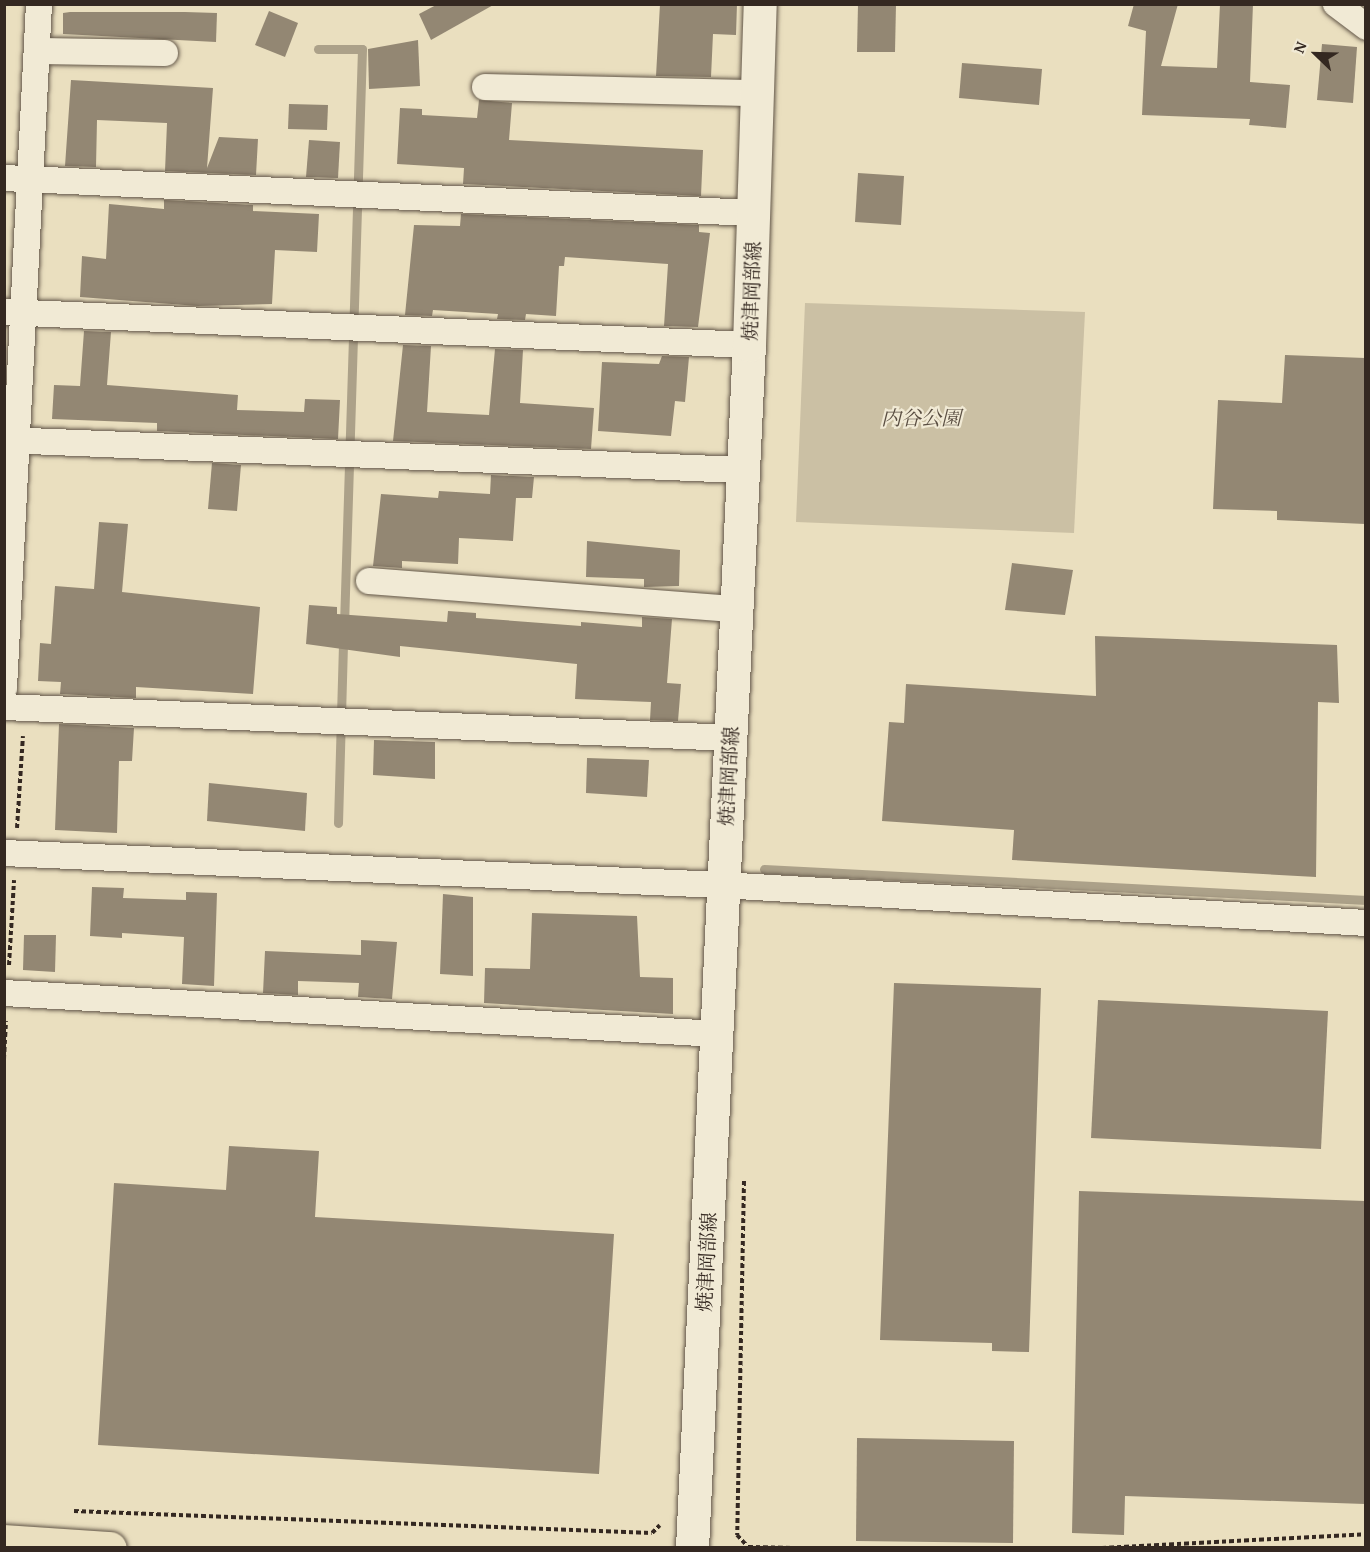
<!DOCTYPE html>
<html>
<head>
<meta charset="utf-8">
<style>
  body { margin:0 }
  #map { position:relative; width:1370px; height:1552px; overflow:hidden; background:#eadfbf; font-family:"Gentium Book Plus","Noto Serif JP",serif }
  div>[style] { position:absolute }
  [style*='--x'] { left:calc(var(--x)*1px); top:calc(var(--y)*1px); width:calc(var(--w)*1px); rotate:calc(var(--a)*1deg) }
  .green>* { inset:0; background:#cbc0a4 }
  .stream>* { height:9px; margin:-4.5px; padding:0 4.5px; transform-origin:4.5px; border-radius:4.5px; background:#aca189 }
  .building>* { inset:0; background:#938773 }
  .path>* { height:4px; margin-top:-2px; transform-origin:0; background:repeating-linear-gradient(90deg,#342821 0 4.5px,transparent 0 7.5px) }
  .roads { filter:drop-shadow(0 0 2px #625648) drop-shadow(0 0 2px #625648) }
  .street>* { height:26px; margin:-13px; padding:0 13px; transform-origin:13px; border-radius:13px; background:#f1ead5 }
  .secondary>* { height:33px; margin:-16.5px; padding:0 16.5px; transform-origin:16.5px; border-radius:16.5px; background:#f1ead5 }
  .primary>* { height:33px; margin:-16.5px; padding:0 16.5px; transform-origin:16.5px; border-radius:16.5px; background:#eadfbf }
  span { translate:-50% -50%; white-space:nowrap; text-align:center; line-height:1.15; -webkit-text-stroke:4.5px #f1ead5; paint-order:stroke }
  .street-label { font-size:20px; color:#342821 }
  .park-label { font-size:20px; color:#5a4e42; font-style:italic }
  .frame { position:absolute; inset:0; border:6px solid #342821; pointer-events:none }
  .north { position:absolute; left:1286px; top:24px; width:60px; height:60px; -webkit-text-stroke:4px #f1ead5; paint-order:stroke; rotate:293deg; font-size:16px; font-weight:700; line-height:24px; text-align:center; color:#342821 }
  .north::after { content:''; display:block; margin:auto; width:21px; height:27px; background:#342821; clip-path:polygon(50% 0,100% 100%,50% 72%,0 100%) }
</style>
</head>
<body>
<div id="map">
  <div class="green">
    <i style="clip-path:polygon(805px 303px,1085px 312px,1074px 533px,796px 522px)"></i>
  </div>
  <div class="stream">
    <i style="--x:318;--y:49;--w:44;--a:0"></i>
    <i style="--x:362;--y:49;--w:577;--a:91.79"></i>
    <i style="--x:338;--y:823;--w:184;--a:-88.4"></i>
    <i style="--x:764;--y:869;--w:603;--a:2.95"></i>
  </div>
  <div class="building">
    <i style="clip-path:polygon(438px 4px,495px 4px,431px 40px,419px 14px)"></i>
    <i style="clip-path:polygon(660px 4px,737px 4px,736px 35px,713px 34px,711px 77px,656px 76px)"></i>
    <i style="clip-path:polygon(858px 4px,896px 4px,895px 52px,857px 52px)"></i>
    <i style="clip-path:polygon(1134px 4px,1178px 4px,1161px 66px,1217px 68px,1220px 4px,1253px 4px,1250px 82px,1290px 85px,1286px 128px,1249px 125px,1250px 119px,1142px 115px,1146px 31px,1128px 26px)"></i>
    <i style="clip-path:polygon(269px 11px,298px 23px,285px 57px,255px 45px)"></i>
    <i style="clip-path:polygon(185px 12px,217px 13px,216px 42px,63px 34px,63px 13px,70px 12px)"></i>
    <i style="clip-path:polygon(418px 40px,420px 86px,369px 89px,368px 49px)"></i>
    <i style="clip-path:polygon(1322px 44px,1357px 47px,1353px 103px,1317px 100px)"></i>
    <i style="clip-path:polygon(962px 63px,1042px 69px,1039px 105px,959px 98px)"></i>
    <i style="clip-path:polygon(71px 80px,213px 88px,207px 168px,219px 137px,258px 139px,256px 175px,165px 171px,167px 123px,97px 120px,96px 167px,65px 166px)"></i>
    <i style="clip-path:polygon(479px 100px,512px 103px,509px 140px,703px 150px,701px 196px,463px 184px,464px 168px,397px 164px,400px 108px,422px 109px,422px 115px,477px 118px)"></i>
    <i style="clip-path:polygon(289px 104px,328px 105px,327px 130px,288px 129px)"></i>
    <i style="clip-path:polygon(309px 140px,340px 142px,338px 178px,306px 177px)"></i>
    <i style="clip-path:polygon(858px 173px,904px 176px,901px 225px,855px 222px)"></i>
    <i style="clip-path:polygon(164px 200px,253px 205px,253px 211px,319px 214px,317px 252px,275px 250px,272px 304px,198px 306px,80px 297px,82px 256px,106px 259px,109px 204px,164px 209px)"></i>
    <i style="clip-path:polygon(461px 214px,699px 225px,699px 232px,710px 233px,698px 327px,664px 326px,668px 264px,565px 257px,564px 266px,559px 266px,556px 316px,526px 314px,525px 320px,497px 319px,498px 314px,433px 310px,432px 316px,405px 315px,414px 225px,460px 226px)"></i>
    <i style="clip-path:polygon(84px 331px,111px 332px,107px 385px,238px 395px,237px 410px,304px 412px,305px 399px,340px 400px,338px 439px,157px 431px,157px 423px,52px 419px,54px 385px,80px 386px)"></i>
    <i style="clip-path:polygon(403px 345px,431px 346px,427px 412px,489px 415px,495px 349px,523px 350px,520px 403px,594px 408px,591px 449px,393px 441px)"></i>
    <i style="clip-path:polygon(1285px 355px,1365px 358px,1365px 524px,1277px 520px,1277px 511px,1213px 509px,1218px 400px,1282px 403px)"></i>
    <i style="clip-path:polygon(662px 356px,689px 357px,685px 402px,675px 401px,671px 436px,598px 431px,602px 362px,659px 364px)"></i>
    <i style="clip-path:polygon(212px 463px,241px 465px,237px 511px,208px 509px)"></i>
    <i style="clip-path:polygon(491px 475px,534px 477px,532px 498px,516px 498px,513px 541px,459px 538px,458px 564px,402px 561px,402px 568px,373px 566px,381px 494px,438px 498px,439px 491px,490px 494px)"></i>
    <i style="clip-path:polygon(99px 522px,128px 524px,122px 592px,260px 607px,253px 694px,136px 687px,136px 698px,60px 694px,61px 682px,38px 681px,40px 643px,51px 644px,55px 586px,94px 589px)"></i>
    <i style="clip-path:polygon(587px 541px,680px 550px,679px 586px,644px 587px,644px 579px,586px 577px)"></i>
    <i style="clip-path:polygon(1012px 563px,1073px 570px,1065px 615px,1005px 610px)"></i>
    <i style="clip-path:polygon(309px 605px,337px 607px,337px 614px,447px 622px,448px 611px,476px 613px,476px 618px,581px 626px,581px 622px,642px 627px,642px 617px,672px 619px,667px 683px,681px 684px,678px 721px,650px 720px,651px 702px,575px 699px,577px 664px,400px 646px,400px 657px,306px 644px)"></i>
    <i style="clip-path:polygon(1095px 636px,1337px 645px,1339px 703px,1318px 702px,1316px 877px,1012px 860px,1014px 830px,882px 821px,889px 722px,904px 723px,906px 684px,1096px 696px)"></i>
    <i style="clip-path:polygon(59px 724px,134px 728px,132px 761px,119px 761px,117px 833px,55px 830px)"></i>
    <i style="clip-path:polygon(374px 740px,435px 742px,435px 779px,373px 775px)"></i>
    <i style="clip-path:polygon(587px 758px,649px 760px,647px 797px,586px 793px)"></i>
    <i style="clip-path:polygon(209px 783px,307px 793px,305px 831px,207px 821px)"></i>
    <i style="clip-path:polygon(92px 887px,124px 888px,123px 898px,186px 900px,186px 892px,217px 893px,214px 986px,182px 984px,184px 937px,122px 933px,122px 938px,90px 936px)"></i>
    <i style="clip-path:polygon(443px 894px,473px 897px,473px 976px,440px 974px)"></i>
    <i style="clip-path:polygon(532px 913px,637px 916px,640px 977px,673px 978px,673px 1014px,484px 1003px,485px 968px,530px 969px)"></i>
    <i style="clip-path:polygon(24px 935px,56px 935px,55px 972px,23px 970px)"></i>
    <i style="clip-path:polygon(361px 940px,397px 942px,392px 999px,358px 997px,359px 983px,298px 981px,298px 995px,263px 993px,265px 951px,361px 955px)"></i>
    <i style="clip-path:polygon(894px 983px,1041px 988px,1029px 1352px,992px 1351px,992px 1343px,880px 1340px)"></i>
    <i style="clip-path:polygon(1098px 1000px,1328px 1011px,1321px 1149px,1091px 1138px)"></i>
    <i style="clip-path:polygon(229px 1146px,319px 1151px,315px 1217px,614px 1234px,599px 1474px,98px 1445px,114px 1183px,226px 1190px)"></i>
    <i style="clip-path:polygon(1079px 1191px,1365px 1201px,1365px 1504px,1125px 1496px,1124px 1535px,1072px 1533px)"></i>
    <i style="clip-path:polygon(857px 1438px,1014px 1441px,1013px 1543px,856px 1541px)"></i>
  </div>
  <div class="path">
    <i style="--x:17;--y:828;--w:92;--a:-86.3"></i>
    <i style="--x:9;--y:965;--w:85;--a:-86.6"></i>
    <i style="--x:4;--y:1059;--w:38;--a:-87"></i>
    <i style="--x:744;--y:1181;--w:354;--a:91.1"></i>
    <i style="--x:737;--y:1535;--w:16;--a:47"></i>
    <i style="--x:748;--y:1547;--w:46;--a:1.2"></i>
    <i style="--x:74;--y:1511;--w:578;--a:2.18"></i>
    <i style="--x:652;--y:1533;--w:11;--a:-45"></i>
    <i style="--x:1102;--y:1548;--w:264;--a:-3"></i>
  </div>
  <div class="roads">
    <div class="street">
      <i style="--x:1336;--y:4;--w:38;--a:37"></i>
      <i style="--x:38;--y:51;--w:127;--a:0.9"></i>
      <i style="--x:485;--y:87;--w:272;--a:1.3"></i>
      <i style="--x:4;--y:178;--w:750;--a:2.68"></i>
      <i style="--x:4;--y:312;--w:746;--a:2.54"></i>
      <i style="--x:4;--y:440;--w:739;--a:2.33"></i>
      <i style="--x:369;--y:581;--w:368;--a:4.4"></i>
      <i style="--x:4;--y:688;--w:685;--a:-87.07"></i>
      <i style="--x:4;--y:707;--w:728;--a:2.44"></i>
      <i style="--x:4;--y:853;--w:718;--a:2.56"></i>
      <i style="--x:721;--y:885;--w:646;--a:3.37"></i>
      <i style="--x:4;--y:993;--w:714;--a:3.29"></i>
    </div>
    <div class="secondary">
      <i style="--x:692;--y:1548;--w:1204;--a:-87.29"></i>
      <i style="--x:749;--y:345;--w:341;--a:-88.2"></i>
    </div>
    <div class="primary">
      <i style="--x:4;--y:1541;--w:106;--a:3.8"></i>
    </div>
  </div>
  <div class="street-label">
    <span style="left:751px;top:291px;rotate:-88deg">焼津岡部線</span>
    <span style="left:728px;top:776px;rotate:-87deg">焼津岡部線</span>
    <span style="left:706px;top:1262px;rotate:-87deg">焼津岡部線</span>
  </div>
  <div class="park-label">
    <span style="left:921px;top:417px">内谷公園</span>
  </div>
  <div class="frame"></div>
  <div class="north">N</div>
</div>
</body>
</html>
